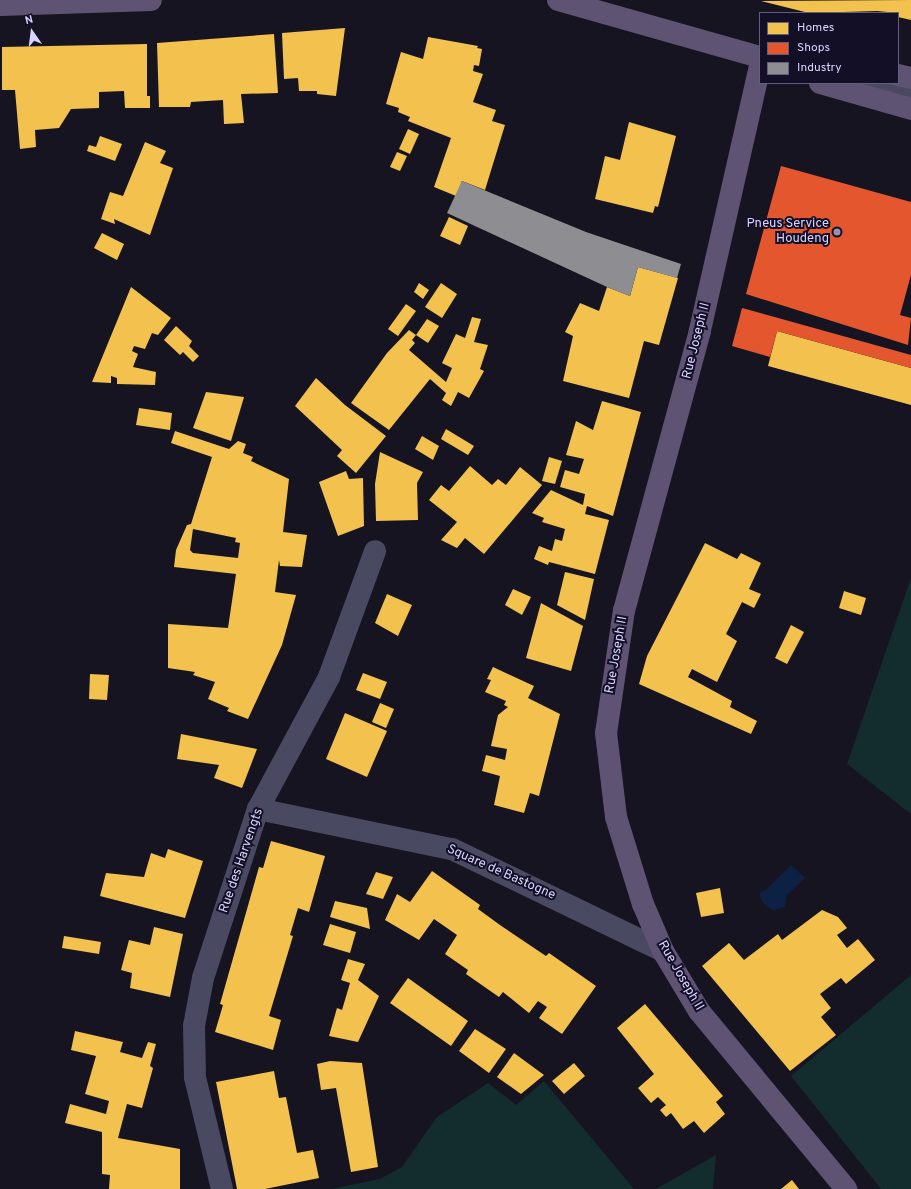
<!DOCTYPE html>
<html>
<head>
<meta charset="utf-8">
<style>
  body { margin:0 }
  #map { position:relative; width:911px; height:1189px; overflow:hidden; background:#161421; font-family:Overpass,sans-serif }
  div>[style] { position:absolute }
  [style*='--x'] { left:calc(var(--x)*1px); top:calc(var(--y)*1px); width:calc(var(--w)*1px); rotate:calc(var(--a)*1deg) }
  .green>* { inset:0; background:#132c2d }
  .water>* { inset:0; background:#0d2144 }
  .homes>* { inset:0; background:#f2c14e }
  .shops>* { inset:0; background:#e4572e }
  .industry>* { inset:0; background:#8d8d92 }
  .minor>* { height:22px; margin:-11px; padding:0 11px; transform-origin:11px; border-radius:11px; background:#4a4962 }
  .major>* { height:22px; margin:-11px; padding:0 11px; transform-origin:11px; border-radius:11px; background:#5e5373 }
  .dots>* { width:11px; height:11px; translate:-50% -50%; box-sizing:border-box; border:2px solid #130f26; border-radius:50% }
  span { translate:-50% -50%; white-space:nowrap; text-align:center; line-height:1.15; -webkit-text-stroke:4px #130f26; paint-order:stroke }
  .poi-label { font-size:13px; color:#d9d4ff }
  .right { translate:-100% -50%; text-align:right }
  .street-label { font-size:13px; color:#d9d4ff }
  .legend { position:absolute; left:759px; top:12px; width:140px; height:72px; box-sizing:border-box; background:#130f26; border:1px solid #625e7d; margin:0; padding:5px 7px; list-style:none; font-size:12px; color:#d9d4ff }
  .legend li { display:flex; align-items:center; gap:8px; height:20px }
  .legend b { width:20px; border:1px solid #625e7d }
  .north { position:absolute; left:12px; top:12px; width:40px; height:40px; -webkit-text-stroke:3px #130f26; paint-order:stroke; rotate:346deg; font-size:11px; font-weight:700; line-height:16px; text-align:center; color:#d9d4ff }
  .north::after { content:''; display:block; margin:auto; width:14px; height:18px; background:#d9d4ff; clip-path:polygon(50% 0,100% 100%,50% 72%,0 100%) }
</style>
</head>
<body>
<div id="map">
  <div class="green">
    <i style="clip-path:polygon(911px 578px,911px 814px,847px 764px)"></i>
    <i style="clip-path:polygon(911px 975px,911px 1189px,881px 1189px,791px 1076px)"></i>
    <i style="clip-path:polygon(544px 1081px,634px 1189px,331px 1189px,380px 1179px,402px 1167px,437px 1117px,488px 1083px,516px 1105px)"></i>
    <i style="clip-path:polygon(716px 1155px,713px 1189px,656px 1189px)"></i>
  </div>
  <div class="water">
    <i style="clip-path:polygon(791px 865px,805px 878px,786px 896px,785px 907px,773px 910px,766px 906px,760px 898px,760px 892px,766px 890px)"></i>
  </div>
  <div class="homes">
    <i style="clip-path:polygon(911px 0,911px 20px,898px 17px,898px 13px,877px 11px,809px 13px,761px 1px)"></i>
    <i style="clip-path:polygon(345px 28px,336px 96px,317px 94px,317px 91px,299px 91px,298px 78px,284px 79px,282px 33px)"></i>
    <i style="clip-path:polygon(274px 34px,278px 93px,241px 94px,244px 123px,224px 124px,223px 100px,191px 102px,190px 107px,159px 107px,157px 43px)"></i>
    <i style="clip-path:polygon(428px 37px,478px 46px,477px 48px,482px 49px,479px 66px,474px 65px,473px 71px,483px 74px,473px 102px,496px 110px,492px 121px,505px 125px,485px 190px,462px 181px,456px 196px,434px 187px,451px 138px,408px 121px,410px 117px,398px 112px,399px 108px,386px 104px,401px 52px,423px 59px)"></i>
    <i style="clip-path:polygon(147px 44px,147px 96px,150px 96px,150px 108px,125px 108px,124px 91px,99px 92px,99px 108px,71px 109px,59px 128px,35px 130px,36px 147px,20px 149px,15px 90px,2px 90px,2px 47px)"></i>
    <i style="clip-path:polygon(629px 122px,676px 136px,658px 207px,655px 206px,653px 213px,595px 199px,605px 156px,620px 160px)"></i>
    <i style="clip-path:polygon(408px 129px,419px 134px,410px 154px,399px 149px)"></i>
    <i style="clip-path:polygon(100px 136px,122px 144px,115px 161px,87px 151px,89px 145px,96px 147px)"></i>
    <i style="clip-path:polygon(145px 142px,166px 151px,160px 163px,173px 168px,150px 235px,114px 219px,115px 224px,101px 219px,110px 192px,123px 196px)"></i>
    <i style="clip-path:polygon(397px 152px,407px 156px,400px 171px,390px 167px)"></i>
    <i style="clip-path:polygon(449px 217px,468px 226px,460px 245px,440px 236px)"></i>
    <i style="clip-path:polygon(102px 233px,124px 244px,117px 260px,94px 248px)"></i>
    <i style="clip-path:polygon(638px 267px,678px 278px,659px 345px,644px 341px,629px 398px,563px 381px,573px 336px,565px 332px,580px 303px,599px 311px,607px 287px,630px 296px)"></i>
    <i style="clip-path:polygon(419px 283px,429px 290px,423px 299px,414px 292px)"></i>
    <i style="clip-path:polygon(441px 283px,457px 294px,442px 318px,425px 307px)"></i>
    <i style="clip-path:polygon(131px 287px,171px 318px,158px 335px,152px 333px,145px 349px,134px 346px,132px 351px,138px 354px,133px 367px,156px 372px,155px 385px,117px 384px,117px 378px,111px 376px,111px 383px,92px 382px)"></i>
    <i style="clip-path:polygon(406px 304px,416px 311px,398px 336px,388px 329px)"></i>
    <i style="clip-path:polygon(472px 317px,481px 319px,474px 342px,488px 345px,480px 369px,484px 371px,469px 398px,458px 392px,451px 406px,442px 400px,446px 393px,430px 379px,389px 430px,351px 403px,387px 353px,409px 330px,416px 335px,412px 340px,415px 343px,409px 350px,446px 382px,452px 368px,442px 363px,456px 334px,465px 338px)"></i>
    <i style="clip-path:polygon(427px 319px,439px 326px,428px 343px,416px 335px)"></i>
    <i style="clip-path:polygon(176px 326px,192px 341px,189px 346px,199px 356px,193px 362px,183px 352px,180px 355px,164px 340px)"></i>
    <i style="clip-path:polygon(777px 331px,911px 368px,911px 405px,768px 366px)"></i>
    <i style="clip-path:polygon(316px 378px,345px 405px,386px 436px,356px 473px,337px 456px,342px 450px,295px 406px)"></i>
    <i style="clip-path:polygon(206px 392px,244px 397px,231px 441px,193px 428px)"></i>
    <i style="clip-path:polygon(602px 401px,641px 412px,613px 516px,587px 506px,585px 514px,609px 520px,595px 574px,549px 562px,548px 565px,534px 559px,539px 546px,552px 551px,555px 539px,562px 541px,565px 529px,542px 522px,544px 518px,532px 513px,551px 490px,583px 505px,585px 494px,560px 487px,565px 470px,579px 474px,584px 459px,566px 455px,576px 421px,593px 430px)"></i>
    <i style="clip-path:polygon(139px 408px,172px 413px,170px 430px,136px 425px)"></i>
    <i style="clip-path:polygon(446px 429px,474px 446px,468px 455px,441px 439px)"></i>
    <i style="clip-path:polygon(evenodd,175px 431px,229px 449px,238px 441px,246px 444px,243px 453px,253px 457px,251px 461px,289px 479px,283px 532px,307px 535px,302px 567px,280px 566px,279px 560px,275px 592px,296px 595px,282px 645px,248px 719px,227px 711px,229px 708px,208px 699px,215px 682px,193px 675px,195px 672px,168px 668px,168px 624px,228px 628px,236px 574px,174px 567px,176px 550px,187px 525px,191px 524px,212px 457px,171px 443px,175px 431px,193px 529px,236px 538px,235px 542px,240px 543px,238px 558px,193px 553px,190px 550px,193px 529px)"></i>
    <i style="clip-path:polygon(422px 436px,439px 446px,433px 460px,415px 449px)"></i>
    <i style="clip-path:polygon(380px 452px,423px 472px,417px 483px,418px 520px,376px 521px,375px 484px)"></i>
    <i style="clip-path:polygon(549px 457px,562px 461px,555px 484px,542px 481px)"></i>
    <i style="clip-path:polygon(470px 466px,492px 485px,498px 479px,506px 485px,520px 467px,542px 485px,484px 554px,465px 538px,457px 548px,441px 540px,457px 522px,429px 500px,441px 485px,449px 491px)"></i>
    <i style="clip-path:polygon(346px 471px,349px 479px,363px 478px,364px 526px,338px 536px,319px 482px)"></i>
    <i style="clip-path:polygon(705px 543px,737px 559px,741px 553px,761px 563px,749px 589px,761px 594px,754px 608px,742px 602px,726px 634px,737px 641px,717px 682px,692px 669px,688px 677px,732px 701px,730px 707px,757px 721px,751px 734px,639px 684px,647px 656px)"></i>
    <i style="clip-path:polygon(565px 572px,594px 579px,585px 620px,557px 605px)"></i>
    <i style="clip-path:polygon(513px 589px,531px 597px,522px 615px,505px 605px)"></i>
    <i style="clip-path:polygon(844px 591px,866px 598px,861px 615px,839px 608px)"></i>
    <i style="clip-path:polygon(387px 594px,412px 605px,398px 636px,375px 623px)"></i>
    <i style="clip-path:polygon(541px 603px,583px 626px,571px 671px,526px 658px)"></i>
    <i style="clip-path:polygon(791px 625px,804px 632px,787px 664px,775px 658px)"></i>
    <i style="clip-path:polygon(493px 667px,534px 686px,528px 698px,560px 714px,539px 796px,530px 793px,524px 813px,494px 805px,500px 776px,482px 771px,486px 755px,505px 760px,507px 749px,491px 746px,498px 715px,508px 707px,504px 705px,506px 701px,485px 692px,491px 680px,487px 679px)"></i>
    <i style="clip-path:polygon(363px 673px,387px 682px,380px 699px,356px 690px)"></i>
    <i style="clip-path:polygon(90px 674px,109px 675px,107px 700px,89px 699px)"></i>
    <i style="clip-path:polygon(380px 703px,394px 709px,386px 728px,372px 722px)"></i>
    <i style="clip-path:polygon(345px 713px,387px 731px,367px 777px,326px 759px)"></i>
    <i style="clip-path:polygon(181px 734px,257px 749px,242px 788px,214px 778px,219px 765px,177px 759px)"></i>
    <i style="clip-path:polygon(271px 841px,325px 856px,309px 912px,298px 908px,290px 935px,293px 936px,269px 1016px,281px 1020px,273px 1050px,215px 1032px,223px 1005px,220px 1004px,259px 867px,263px 868px)"></i>
    <i style="clip-path:polygon(168px 849px,203px 861px,185px 918px,100px 896px,106px 873px,144px 877px,151px 853px,165px 858px)"></i>
    <i style="clip-path:polygon(432px 871px,480px 905px,478px 909px,500px 925px,546px 956px,549px 953px,596px 986px,562px 1034px,539px 1018px,547px 1007px,538px 1001px,529px 1013px,503px 992px,499px 997px,466px 974px,468px 970px,445px 954px,457px 935px,434px 919px,419px 940px,385px 920px,397px 894px,410px 902px)"></i>
    <i style="clip-path:polygon(376px 872px,393px 877px,383px 899px,366px 894px)"></i>
    <i style="clip-path:polygon(720px 888px,724px 913px,701px 917px,696px 893px)"></i>
    <i style="clip-path:polygon(335px 901px,367px 908px,370px 929px,330px 917px)"></i>
    <i style="clip-path:polygon(822px 910px,838px 917px,847px 928px,837px 935px,847px 948px,858px 939px,875px 960px,846px 984px,841px 978px,820px 994px,831px 1008px,821px 1017px,836px 1035px,790px 1071px,702px 966px,729px 943px,744px 960px,778px 934px,782px 940px)"></i>
    <i style="clip-path:polygon(330px 924px,356px 932px,350px 953px,323px 945px)"></i>
    <i style="clip-path:polygon(154px 927px,183px 934px,170px 997px,130px 988px,132px 973px,121px 970px,129px 940px,150px 945px)"></i>
    <i style="clip-path:polygon(64px 936px,101px 942px,99px 954px,62px 948px)"></i>
    <i style="clip-path:polygon(348px 959px,365px 964px,358px 980px,379px 996px,358px 1042px,329px 1036px,337px 1008px,342px 1010px,350px 983px,341px 980px)"></i>
    <i style="clip-path:polygon(408px 978px,468px 1021px,451px 1046px,390px 1003px)"></i>
    <i style="clip-path:polygon(645px 1004px,723px 1096px,716px 1102px,725px 1114px,704px 1133px,694px 1121px,683px 1129px,671px 1113px,666px 1117px,660px 1110px,666px 1105px,658px 1097px,651px 1103px,638px 1088px,654px 1074px,617px 1028px)"></i>
    <i style="clip-path:polygon(475px 1029px,506px 1049px,489px 1073px,459px 1051px)"></i>
    <i style="clip-path:polygon(75px 1031px,123px 1042px,120px 1052px,142px 1058px,148px 1042px,156px 1044px,150px 1066px,153px 1068px,142px 1108px,127px 1104px,118px 1138px,180px 1149px,180px 1189px,109px 1189px,110px 1175px,102px 1174px,102px 1132px,65px 1123px,70px 1104px,106px 1114px,109px 1101px,85px 1094px,96px 1056px,71px 1050px)"></i>
    <i style="clip-path:polygon(514px 1053px,544px 1075px,521px 1094px,497px 1077px)"></i>
    <i style="clip-path:polygon(330px 1061px,362px 1063px,378px 1167px,351px 1172px,336px 1088px,321px 1090px,317px 1064px)"></i>
    <i style="clip-path:polygon(574px 1063px,585px 1076px,564px 1094px,552px 1081px)"></i>
    <i style="clip-path:polygon(274px 1071px,279px 1098px,286px 1097px,297px 1153px,313px 1150px,319px 1178px,265px 1189px,237px 1189px,216px 1082px)"></i>
    <i style="clip-path:polygon(792px 1180px,799px 1189px,781px 1189px)"></i>
  </div>
  <div class="shops">
    <i style="clip-path:polygon(781px 166px,911px 202px,911px 275px,900px 315px,911px 318px,908px 345px,746px 294px)"></i>
    <i style="clip-path:polygon(742px 308px,911px 355px,911px 368px,777px 331px,770px 357px,732px 346px)"></i>
  </div>
  <div class="industry">
    <i style="clip-path:polygon(462px 181px,586px 232px,681px 264px,677px 278px,638px 267px,630px 296px,607px 287px,447px 213px)"></i>
  </div>
  <div class="minor">
    <i style="--x:872;--y:83;--w:40;--a:14.4"></i>
    <i style="--x:258;--y:809;--w:198;--a:11.7"></i>
    <i style="--x:452;--y:849;--w:234;--a:25.8"></i>
    <i style="--x:222;--y:1189;--w:115;--a:-103.6"></i>
    <i style="--x:195;--y:1077;--w:51;--a:-91.1"></i>
    <i style="--x:194;--y:1026;--w:49;--a:-79.4"></i>
    <i style="--x:203;--y:978;--w:178;--a:-72"></i>
    <i style="--x:258;--y:809;--w:150;--a:-61.7"></i>
    <i style="--x:329;--y:677;--w:134;--a:-69.9"></i>
  </div>
  <div class="major">
    <i style="--x:558;--y:0;--w:210;--a:15.8"></i>
    <i style="--x:0;--y:5;--w:151;--a:-1.9"></i>
    <i style="--x:760;--y:66;--w:272;--a:102.8"></i>
    <i style="--x:700;--y:331;--w:289;--a:105.2"></i>
    <i style="--x:624;--y:610;--w:124;--a:98.3"></i>
    <i style="--x:606;--y:733;--w:85;--a:83.2"></i>
    <i style="--x:616;--y:817;--w:91;--a:72.8"></i>
    <i style="--x:643;--y:904;--w:51;--a:66.9"></i>
    <i style="--x:663;--y:951;--w:70;--a:59"></i>
    <i style="--x:699;--y:1011;--w:231;--a:50.4"></i>
    <i style="--x:898;--y:75;--w:13;--a:13"></i>
    <i style="--x:820;--y:83;--w:95;--a:15.9"></i>
  </div>
  <div class="dots">
    <i style="left:837px;top:232px;background:#9591b1"></i>
  </div>
  <div class="poi-label">
    <span class="right" style="left:829px;top:232px">Pneus Service<br>Houdeng</span>
  </div>
  <div class="street-label">
    <span style="left:697px;top:341px;rotate:-76deg">Rue Joseph II</span>
    <span style="left:617px;top:655px;rotate:-80deg">Rue Joseph II</span>
    <span style="left:242px;top:861px;rotate:-71deg">Rue des Harvengts</span>
    <span style="left:501px;top:873px;rotate:24deg">Square de Bastogne</span>
    <span style="left:680px;top:976px;rotate:60deg">Rue Joseph II</span>
  </div>
  <ul class="legend">
  <li><b style="height:11px;background:#f2c14e"></b>Homes</li>
  <li><b style="height:11px;background:#e4572e"></b>Shops</li>
  <li><b style="height:11px;background:#8d8d92"></b>Industry</li>
  </ul>
  <div class="north">N</div>
</div>
</body>
</html>
